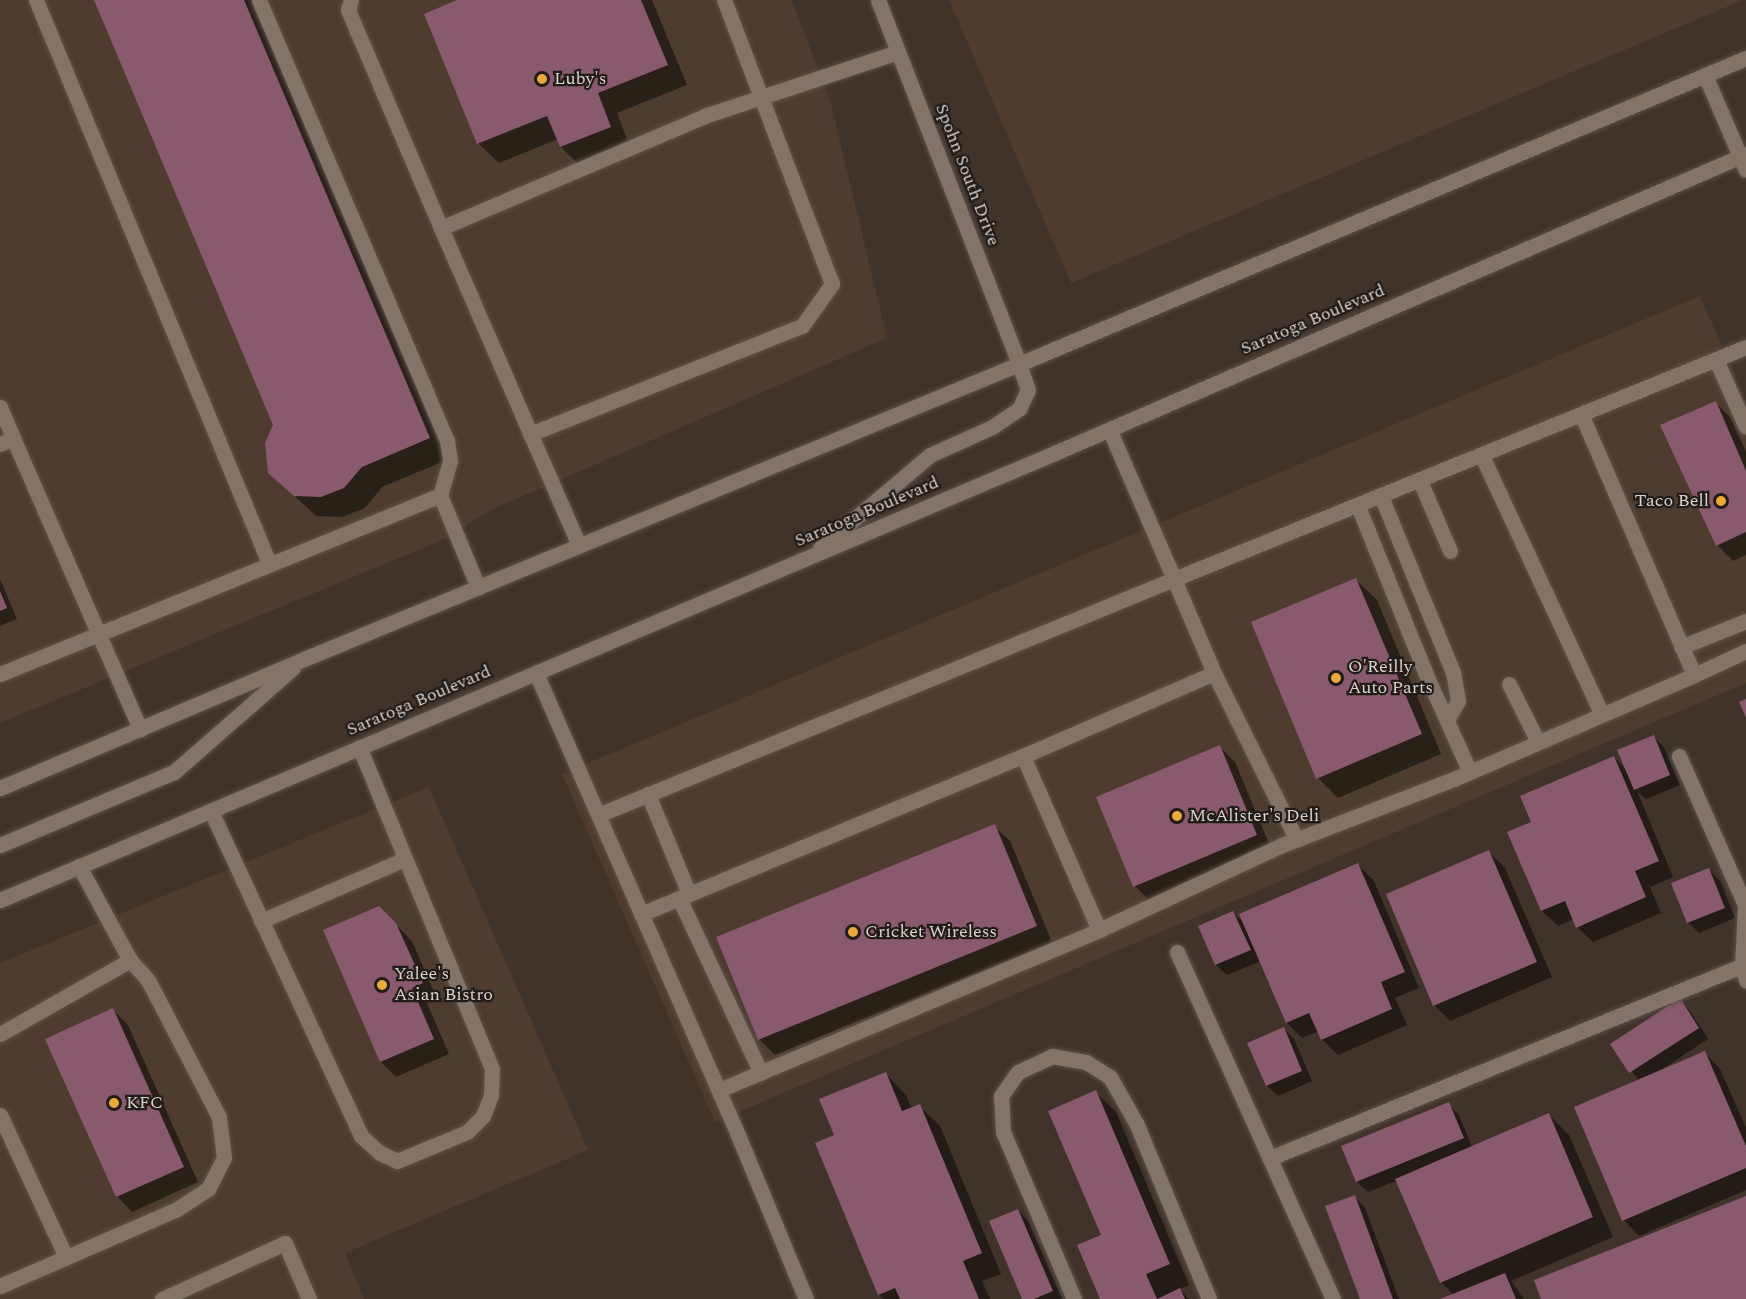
<!DOCTYPE html>
<html>
<head>
<meta charset="utf-8">
<style>
  body { margin:0 }
  #map { position:relative; width:1746px; height:1299px; overflow:hidden; background:#40332a; font-family:Spectral,serif }
  div>[style] { position:absolute }
  [style*='--x'] { left:calc(var(--x)*1px); top:calc(var(--y)*1px); width:calc(var(--w)*1px); rotate:calc(var(--a)*1deg) }
  .built>* { inset:0; background:#4e3c2e }
  .shadow>* { inset:0; background:#0007 }
  .building>* { inset:0; background:#89596e }
  .roads { filter:drop-shadow(0 0 2px #5c524a) drop-shadow(0 0 2px #5c524a) }
  .service>* { height:15px; margin:-7.5px; padding:0 7.5px; transform-origin:7.5px; border-radius:7.5px; background:#83746a }
  .minor>* { height:15px; margin:-7.5px; padding:0 7.5px; transform-origin:7.5px; border-radius:7.5px; background:#83746a }
  .tertiary>* { height:15px; margin:-7.5px; padding:0 7.5px; transform-origin:7.5px; border-radius:7.5px; background:#83746a }
  .secondary>* { height:15px; margin:-7.5px; padding:0 7.5px; transform-origin:7.5px; border-radius:7.5px; background:#83746a }
  .dots>* { width:16px; height:16px; translate:-50% -50%; box-sizing:border-box; border:3px solid #221c18; border-radius:50% }
  span { translate:-50% -50%; white-space:nowrap; text-align:center; line-height:1.15; -webkit-text-stroke:4.5px #221c18; paint-order:stroke }
  .poi-label { font-size:18px; color:#dad2cc }
  .left { translate:0 -50%; text-align:left }
  .right { translate:-100% -50%; text-align:right }
  .street-label { font-size:18px; color:#dad2cc }
</style>
</head>
<body>
<div id="map">
  <div class="built">
    <i style="clip-path:polygon(0 0,792px 0,831px 104px,887px 338px,493px 509px,440px 541px,0 723px)"></i>
    <i style="clip-path:polygon(949px 0,1743px 0,1071px 283px)"></i>
    <i style="clip-path:polygon(1700px 296px,1746px 402px,1746px 683px,715px 1122px,562px 774px)"></i>
    <i style="clip-path:polygon(429px 787px,588px 1150px,345px 1253px,364px 1299px,0 1299px,0 963px)"></i>
  </div>
  <div class="shadow">
    <i style="clip-path:polygon(95px 0,255px 0,449px 459px,382px 487px,365px 508px,342px 517px,316px 516px,270px 473px,275px 425px)"></i>
    <i style="clip-path:polygon(461px 0,652px 0,687px 85px,617px 113px,630px 147px,581px 167px,561px 147px,558px 139px,499px 163px,478px 143px)"></i>
    <i style="clip-path:polygon(1716px 403px,1731px 418px,1746px 452px,1746px 555px,1733px 561px,1717px 545px)"></i>
    <i style="clip-path:polygon(0 579px,17px 619px,0 626px)"></i>
    <i style="clip-path:polygon(1356px 580px,1377px 600px,1441px 754px,1338px 798px,1318px 778px)"></i>
    <i style="clip-path:polygon(1653px 736px,1664px 747px,1680px 785px,1646px 799px,1637px 791px,1673px 877px,1650px 887px,1661px 913px,1593px 942px,1577px 927px,1574px 919px,1558px 926px,1542px 911px,1509px 833px,1533px 823px,1614px 757px,1627px 771px)"></i>
    <i style="clip-path:polygon(1220px 747px,1235px 762px,1272px 851px,1150px 901px,1135px 886px)"></i>
    <i style="clip-path:polygon(994px 826px,1010px 841px,1052px 942px,775px 1055px,759px 1039px)"></i>
    <i style="clip-path:polygon(1489px 852px,1505px 868px,1552px 977px,1450px 1021px,1434px 1005px)"></i>
    <i style="clip-path:polygon(1358px 865px,1374px 881px,1419px 988px,1395px 998px,1407px 1025px,1338px 1055px,1322px 1039px,1319px 1031px,1302px 1038px,1287px 1023px,1261px 961px,1227px 975px,1216px 965px,1200px 927px,1233px 913px,1245px 924px)"></i>
    <i style="clip-path:polygon(1709px 870px,1720px 881px,1735px 918px,1699px 933px,1688px 922px)"></i>
    <i style="clip-path:polygon(379px 907px,412px 941px,437px 999px,427px 1003px,449px 1054px,396px 1077px,381px 1062px)"></i>
    <i style="clip-path:polygon(1680px 1000px,1690px 1011px,1708px 1039px,1661px 1070px,1705px 1053px,1720px 1069px,1746px 1128px,1746px 1190px,1639px 1236px,1624px 1220px,1639px 1081px,1613px 1044px)"></i>
    <i style="clip-path:polygon(112px 1009px,128px 1025px,198px 1182px,132px 1212px,117px 1196px)"></i>
    <i style="clip-path:polygon(1284px 1029px,1294px 1039px,1312px 1081px,1278px 1096px,1267px 1086px,1249px 1044px)"></i>
    <i style="clip-path:polygon(886px 1074px,906px 1095px,912px 1109px,919px 1106px,940px 1126px,1001px 1274px,982px 1281px,990px 1299px,884px 1299px,879px 1294px,836px 1136px)"></i>
    <i style="clip-path:polygon(1095px 1092px,1116px 1112px,1189px 1285px,1179px 1289px,1189px 1299px,1101px 1299px,1103px 1235px)"></i>
    <i style="clip-path:polygon(1448px 1104px,1459px 1115px,1472px 1147px,1549px 1115px,1569px 1135px,1613px 1237px,1511px 1281px,1524px 1299px,1444px 1299px,1454px 1295px,1441px 1282px,1398px 1180px,1368px 1192px,1357px 1182px,1343px 1147px)"></i>
    <i style="clip-path:polygon(1355px 1197px,1365px 1208px,1399px 1299px,1362px 1299px)"></i>
    <i style="clip-path:polygon(1018px 1210px,1028px 1221px,1062px 1299px,1024px 1299px)"></i>
  </div>
  <div class="building">
    <i style="clip-path:polygon(94px 0,244px 0,430px 438px,362px 467px,344px 488px,321px 497px,294px 496px,268px 473px,265px 443px,273px 425px)"></i>
    <i style="clip-path:polygon(457px 0,641px 0,668px 65px,598px 93px,611px 127px,560px 147px,547px 116px,477px 144px,424px 14px)"></i>
    <i style="clip-path:polygon(1716px 401px,1746px 471px,1746px 532px,1716px 546px,1660px 425px)"></i>
    <i style="clip-path:polygon(1356px 578px,1422px 734px,1316px 779px,1251px 622px)"></i>
    <i style="clip-path:polygon(0 591px,7px 608px,0 611px)"></i>
    <i style="clip-path:polygon(1746px 699px,1746px 718px,1739px 702px)"></i>
    <i style="clip-path:polygon(1654px 735px,1670px 775px,1634px 790px,1617px 750px)"></i>
    <i style="clip-path:polygon(1220px 745px,1257px 835px,1133px 887px,1096px 797px)"></i>
    <i style="clip-path:polygon(1614px 756px,1659px 861px,1635px 871px,1646px 897px,1576px 928px,1565px 901px,1541px 911px,1507px 832px,1531px 822px,1520px 796px)"></i>
    <i style="clip-path:polygon(995px 824px,1037px 926px,758px 1040px,716px 937px)"></i>
    <i style="clip-path:polygon(1489px 850px,1537px 962px,1433px 1006px,1386px 894px)"></i>
    <i style="clip-path:polygon(1358px 863px,1405px 972px,1381px 982px,1392px 1009px,1321px 1040px,1309px 1013px,1286px 1023px,1239px 914px)"></i>
    <i style="clip-path:polygon(1709px 868px,1725px 908px,1687px 923px,1671px 883px)"></i>
    <i style="clip-path:polygon(379px 906px,396px 923px,423px 983px,412px 988px,434px 1039px,380px 1062px,323px 930px)"></i>
    <i style="clip-path:polygon(1233px 911px,1251px 950px,1215px 965px,1198px 926px)"></i>
    <i style="clip-path:polygon(1680px 998px,1699px 1028px,1629px 1073px,1610px 1044px)"></i>
    <i style="clip-path:polygon(113px 1008px,184px 1167px,116px 1197px,45px 1039px)"></i>
    <i style="clip-path:polygon(1284px 1027px,1302px 1071px,1266px 1086px,1247px 1043px)"></i>
    <i style="clip-path:polygon(1705px 1051px,1746px 1146px,1746px 1168px,1622px 1221px,1574px 1107px)"></i>
    <i style="clip-path:polygon(886px 1072px,902px 1111px,920px 1104px,982px 1253px,963px 1261px,979px 1299px,900px 1299px,895px 1288px,878px 1295px,815px 1143px,834px 1135px,819px 1099px)"></i>
    <i style="clip-path:polygon(1096px 1090px,1170px 1264px,1146px 1274px,1157px 1299px,1180px 1288px,1185px 1299px,1100px 1299px,1077px 1245px,1101px 1235px,1048px 1111px)"></i>
    <i style="clip-path:polygon(1449px 1102px,1464px 1138px,1356px 1182px,1341px 1146px)"></i>
    <i style="clip-path:polygon(1549px 1113px,1593px 1217px,1440px 1283px,1395px 1179px)"></i>
    <i style="clip-path:polygon(1355px 1195px,1393px 1299px,1360px 1299px,1325px 1206px)"></i>
    <i style="clip-path:polygon(1746px 1196px,1746px 1299px,1541px 1299px,1534px 1280px)"></i>
    <i style="clip-path:polygon(1018px 1209px,1053px 1291px,1034px 1299px,1022px 1299px,989px 1221px)"></i>
    <i style="clip-path:polygon(1505px 1273px,1516px 1299px,1440px 1299px)"></i>
  </div>
  <div class="roads">
    <div class="service">
      <i style="--x:36;--y:0;--w:609;--a:67.52"></i>
      <i style="--x:259;--y:0;--w:479;--a:66.9"></i>
      <i style="--x:447;--y:441;--w:20;--a:81"></i>
      <i style="--x:450;--y:461;--w:35;--a:106"></i>
      <i style="--x:440;--y:495;--w:100;--a:67.6"></i>
      <i style="--x:351;--y:0;--w:10;--a:107"></i>
      <i style="--x:348;--y:10;--w:237;--a:66.9"></i>
      <i style="--x:441;--y:228;--w:289;--a:-23"></i>
      <i style="--x:707;--y:115;--w:201;--a:-18.3"></i>
      <i style="--x:441;--y:228;--w:346;--a:66.5"></i>
      <i style="--x:1716;--y:360;--w:73;--a:65.9"></i>
      <i style="--x:0;--y:407;--w:34;--a:67"></i>
      <i style="--x:1582;--y:416;--w:282;--a:66.6"></i>
      <i style="--x:1694;--y:675;--w:57;--a:-24.8"></i>
      <i style="--x:530;--y:434;--w:293;--a:-21.7"></i>
      <i style="--x:802;--y:326;--w:52;--a:-54.5"></i>
      <i style="--x:832;--y:284;--w:304;--a:-110.8"></i>
      <i style="--x:0;--y:444;--w:14;--a:-25"></i>
      <i style="--x:13;--y:438;--w:318;--a:66.4"></i>
      <i style="--x:1482;--y:456;--w:285;--a:65.1"></i>
      <i style="--x:1420;--y:481;--w:76;--a:66.8"></i>
      <i style="--x:1381;--y:496;--w:190;--a:67.8"></i>
      <i style="--x:1453;--y:672;--w:29;--a:80"></i>
      <i style="--x:1458;--y:701;--w:22;--a:120"></i>
      <i style="--x:1358;--y:506;--w:187;--a:68"></i>
      <i style="--x:1428;--y:679;--w:102;--a:65.7"></i>
      <i style="--x:1681;--y:647;--w:70;--a:-21.8"></i>
      <i style="--x:536;--y:673;--w:504;--a:66.38"></i>
      <i style="--x:738;--y:1135;--w:178;--a:67.5"></i>
      <i style="--x:1214;--y:673;--w:186;--a:63.6"></i>
      <i style="--x:0;--y:674;--w:475;--a:-22.1"></i>
      <i style="--x:1509;--y:684;--w:65;--a:63.4"></i>
      <i style="--x:1023;--y:756;--w:190;--a:66.4"></i>
      <i style="--x:1099;--y:930;--w:202;--a:-24.9"></i>
      <i style="--x:1282;--y:845;--w:184;--a:-21"></i>
      <i style="--x:1454;--y:779;--w:262;--a:-23.4"></i>
      <i style="--x:1679;--y:756;--w:163;--a:66.1"></i>
      <i style="--x:1745;--y:905;--w:61;--a:92.8"></i>
      <i style="--x:1742;--y:966;--w:15;--a:74"></i>
      <i style="--x:648;--y:794;--w:108;--a:67.7"></i>
      <i style="--x:211;--y:811;--w:358;--a:65.2"></i>
      <i style="--x:361;--y:1136;--w:25;--a:42"></i>
      <i style="--x:380;--y:1153;--w:19;--a:25"></i>
      <i style="--x:397;--y:1161;--w:76;--a:-22.5"></i>
      <i style="--x:467;--y:1132;--w:23;--a:-45"></i>
      <i style="--x:483;--y:1116;--w:22;--a:-69"></i>
      <i style="--x:491;--y:1095;--w:26;--a:-88"></i>
      <i style="--x:492;--y:1069;--w:348;--a:-112.4"></i>
      <i style="--x:598;--y:815;--w:622;--a:-22.28"></i>
      <i style="--x:1174;--y:579;--w:163;--a:-113.4"></i>
      <i style="--x:679;--y:898;--w:193;--a:64.9"></i>
      <i style="--x:641;--y:914;--w:413;--a:-22.5"></i>
      <i style="--x:1023;--y:756;--w:208;--a:-23.5"></i>
      <i style="--x:1214;--y:673;--w:102;--a:-113.1"></i>
      <i style="--x:1174;--y:579;--w:617;--a:-22.08"></i>
      <i style="--x:261;--y:921;--w:157;--a:-23.3"></i>
      <i style="--x:1177;--y:952;--w:380;--a:65.8"></i>
      <i style="--x:0;--y:1034;--w:150;--a:-29.6"></i>
      <i style="--x:719;--y:1090;--w:412;--a:-22.8"></i>
      <i style="--x:0;--y:1115;--w:157;--a:65.1"></i>
      <i style="--x:1270;--y:1158;--w:514;--a:-22.17"></i>
      <i style="--x:0;--y:1286;--w:193;--a:-23.5"></i>
      <i style="--x:177;--y:1209;--w:37;--a:-33"></i>
      <i style="--x:208;--y:1189;--w:35;--a:-63"></i>
      <i style="--x:224;--y:1158;--w:41;--a:-97"></i>
      <i style="--x:219;--y:1117;--w:154;--a:-117.4"></i>
      <i style="--x:148;--y:980;--w:27;--a:-132"></i>
      <i style="--x:130;--y:960;--w:107;--a:-118.5"></i>
      <i style="--x:162;--y:1299;--w:135;--a:-24.5"></i>
      <i style="--x:285;--y:1243;--w:61;--a:66.8"></i>
      <i style="--x:1074;--y:1299;--w:181;--a:-113"></i>
      <i style="--x:1003;--y:1132;--w:36;--a:-93"></i>
      <i style="--x:1001;--y:1096;--w:29;--a:-55"></i>
      <i style="--x:1018;--y:1072;--w:38;--a:-25"></i>
      <i style="--x:1052;--y:1056;--w:35;--a:10"></i>
      <i style="--x:1086;--y:1062;--w:28;--a:32"></i>
      <i style="--x:1110;--y:1077;--w:55;--a:60.6"></i>
      <i style="--x:1137;--y:1125;--w:188;--a:67.5"></i>
    </div>
    <div class="minor">
      <i style="--x:878;--y:0;--w:390;--a:68.8"></i>
    </div>
    <div class="tertiary">
      <i style="--x:1705;--y:75;--w:103;--a:66.7"></i>
    </div>
    <div class="secondary">
      <i style="--x:820;--y:548;--w:144;--a:-40.2"></i>
      <i style="--x:930;--y:455;--w:68;--a:-24.3"></i>
      <i style="--x:992;--y:427;--w:32;--a:-34"></i>
      <i style="--x:1019;--y:409;--w:21;--a:-65"></i>
      <i style="--x:1028;--y:390;--w:28;--a:-109"></i>
      <i style="--x:0;--y:788;--w:330;--a:-23"></i>
      <i style="--x:304;--y:659;--w:773;--a:-22.42"></i>
      <i style="--x:1019;--y:364;--w:789;--a:-22.83"></i>
      <i style="--x:0;--y:845;--w:189;--a:-22.8"></i>
      <i style="--x:174;--y:772;--w:158;--a:-41.2"></i>
      <i style="--x:0;--y:900;--w:1148;--a:-22.97"></i>
      <i style="--x:1057;--y:452;--w:751;--a:-23.39"></i>
    </div>
  </div>
  <div class="dots">
    <i style="left:542px;top:79px;background:#eba93a"></i>
    <i style="left:1721px;top:501px;background:#eba93a"></i>
    <i style="left:1336px;top:678px;background:#eba93a"></i>
    <i style="left:1177px;top:816px;background:#eba93a"></i>
    <i style="left:853px;top:932px;background:#eba93a"></i>
    <i style="left:382px;top:985px;background:#eba93a"></i>
    <i style="left:114px;top:1103px;background:#eba93a"></i>
  </div>
  <div class="poi-label">
    <span class="left" style="left:554px;top:79px">Luby's</span>
    <span class="right" style="left:1709px;top:501px">Taco Bell</span>
    <span class="left" style="left:1348px;top:678px">O'Reilly<br>Auto Parts</span>
    <span class="left" style="left:1189px;top:816px">McAlister's Deli</span>
    <span class="left" style="left:865px;top:932px">Cricket Wireless</span>
    <span class="left" style="left:394px;top:985px">Yalee's<br>Asian Bistro</span>
    <span class="left" style="left:126px;top:1103px">KFC</span>
  </div>
  <div class="street-label">
    <span style="left:967px;top:175px;rotate:69deg">Spohn South Drive</span>
    <span style="left:1313px;top:320px;rotate:-23deg">Saratoga Boulevard</span>
    <span style="left:867px;top:512px;rotate:-23deg">Saratoga Boulevard</span>
    <span style="left:419px;top:701px;rotate:-23deg">Saratoga Boulevard</span>
  </div>
</div>
</body>
</html>
